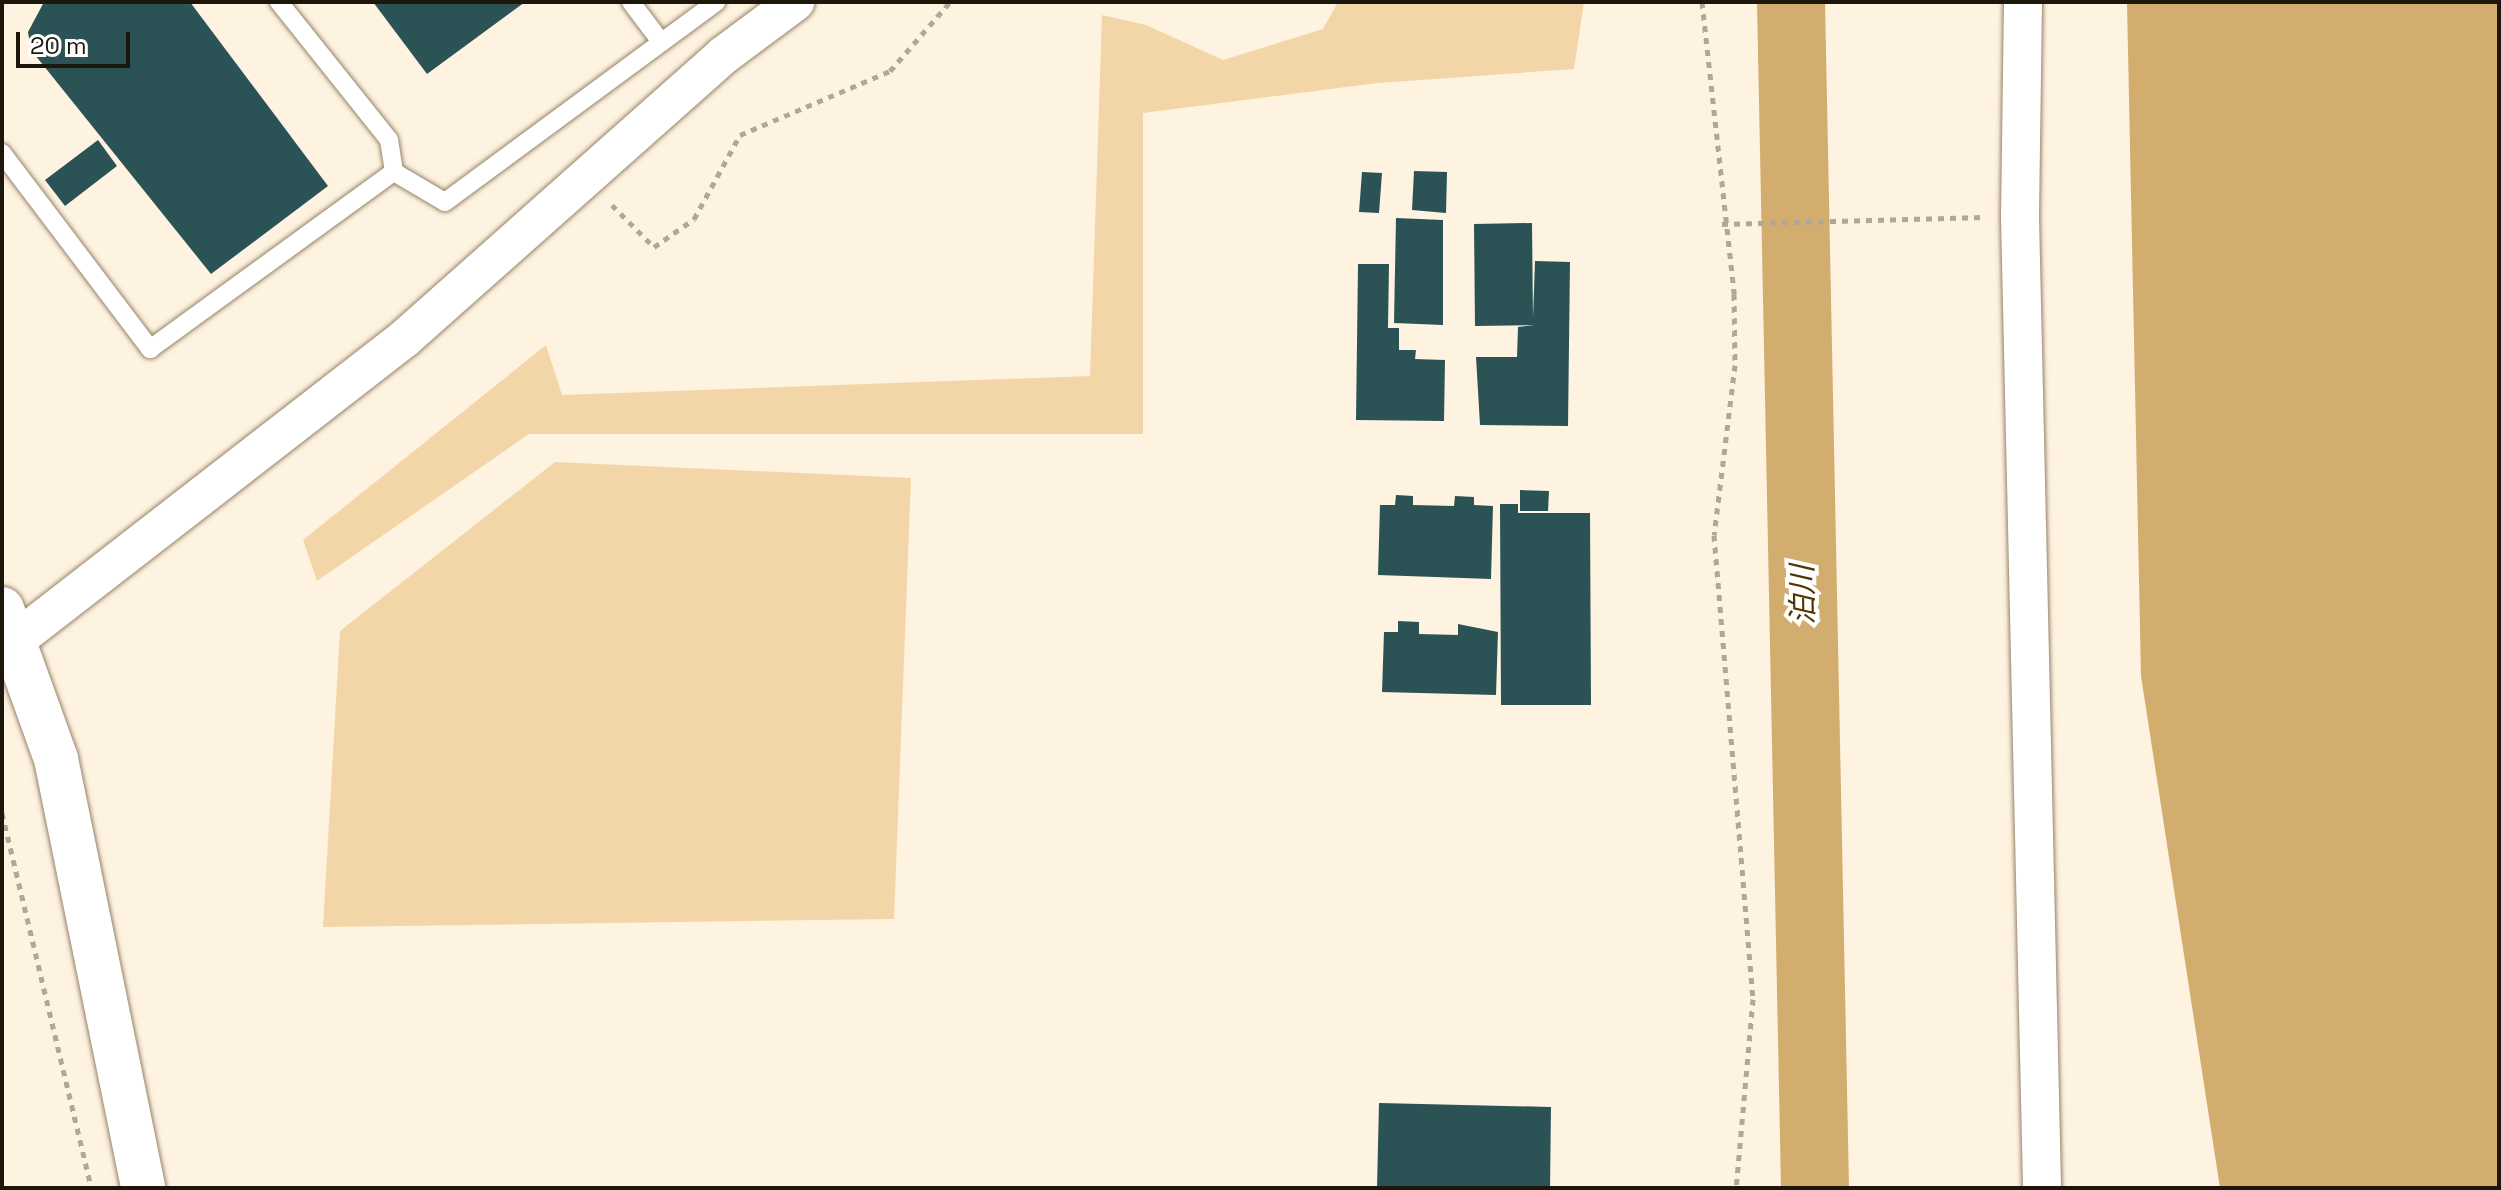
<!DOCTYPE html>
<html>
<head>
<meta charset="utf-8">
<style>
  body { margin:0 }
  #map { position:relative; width:2501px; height:1190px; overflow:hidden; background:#fef2e0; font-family:"Space Grotesk","Noto Sans JP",sans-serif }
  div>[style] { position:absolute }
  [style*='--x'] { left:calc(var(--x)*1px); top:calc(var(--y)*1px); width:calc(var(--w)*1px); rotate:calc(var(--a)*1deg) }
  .green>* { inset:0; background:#f3d6a8 }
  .water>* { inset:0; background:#d2ad6e }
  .river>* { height:68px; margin:-34px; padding:0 34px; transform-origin:34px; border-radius:34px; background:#d2ad6e }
  .building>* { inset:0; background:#2b5356 }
  .path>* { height:5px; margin-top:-2.5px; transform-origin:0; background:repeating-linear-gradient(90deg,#b1a697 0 6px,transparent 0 12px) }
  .roads { filter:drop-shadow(0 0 2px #958367) drop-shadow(0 0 2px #958367) }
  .lane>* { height:18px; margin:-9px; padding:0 9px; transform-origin:9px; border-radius:9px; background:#fff }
  .street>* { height:38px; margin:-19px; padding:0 19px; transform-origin:19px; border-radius:19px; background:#fff }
  .secondary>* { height:44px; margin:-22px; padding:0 22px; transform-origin:22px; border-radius:22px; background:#fff }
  span { translate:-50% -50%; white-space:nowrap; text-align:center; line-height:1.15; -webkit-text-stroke:8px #fff; paint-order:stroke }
  .water-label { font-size:30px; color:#503701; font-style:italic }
  .frame { position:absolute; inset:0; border:4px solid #1d160b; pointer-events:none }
  .scale { position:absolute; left:16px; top:32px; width:114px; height:36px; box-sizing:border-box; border:4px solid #1d160b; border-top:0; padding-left:10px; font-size:24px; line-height:28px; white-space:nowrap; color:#1d160b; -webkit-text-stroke:6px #fff; paint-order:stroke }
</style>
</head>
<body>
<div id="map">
  <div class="green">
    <i style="clip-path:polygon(1338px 2px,1584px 2px,1574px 69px,1378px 83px,1143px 113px,1143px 434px,529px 434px,317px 581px,303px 540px,546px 345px,562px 395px,1090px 376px,1102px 15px,1146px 25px,1223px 60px,1323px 29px)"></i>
    <i style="clip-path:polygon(555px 462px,911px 478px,894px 919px,323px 927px,340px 631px)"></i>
  </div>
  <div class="water">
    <i style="clip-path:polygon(2127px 2px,2499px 2px,2499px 1188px,2220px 1188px,2141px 676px)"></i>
  </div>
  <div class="river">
    <i style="--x:1791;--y:2;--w:1186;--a:88.84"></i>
  </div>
  <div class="building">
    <i style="clip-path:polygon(44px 2px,190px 2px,328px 186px,211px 274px,31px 50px,28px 32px)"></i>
    <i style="clip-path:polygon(373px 2px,525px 2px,427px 74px)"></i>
    <i style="clip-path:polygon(98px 140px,117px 166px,65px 206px,45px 180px)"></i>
    <i style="clip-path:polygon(1414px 171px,1447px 172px,1446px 213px,1412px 210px)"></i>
    <i style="clip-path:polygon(1362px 172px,1382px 173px,1379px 213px,1359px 212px)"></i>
    <i style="clip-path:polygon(1396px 218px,1443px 220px,1443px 325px,1394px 323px)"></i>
    <i style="clip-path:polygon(1532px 223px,1533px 318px,1535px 261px,1570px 262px,1568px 426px,1480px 425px,1476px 357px,1517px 357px,1518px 327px,1534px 325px,1475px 326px,1474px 224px)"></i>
    <i style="clip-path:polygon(1358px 264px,1389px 264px,1388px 328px,1399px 328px,1399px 350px,1416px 350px,1415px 359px,1445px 360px,1444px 421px,1356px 420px)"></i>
    <i style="clip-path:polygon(1520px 490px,1549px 491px,1548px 511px,1520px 511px)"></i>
    <i style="clip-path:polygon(1396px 495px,1413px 496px,1413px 505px,1454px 506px,1455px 496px,1474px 497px,1474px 505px,1493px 506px,1491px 579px,1378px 575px,1380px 505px,1395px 505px)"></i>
    <i style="clip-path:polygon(1500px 504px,1518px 504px,1518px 513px,1590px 513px,1591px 705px,1501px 705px)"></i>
    <i style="clip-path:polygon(1398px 621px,1419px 622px,1419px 634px,1458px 635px,1458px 624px,1498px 632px,1496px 695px,1382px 692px,1384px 632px,1398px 632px)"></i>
    <i style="clip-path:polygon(1379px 1103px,1551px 1107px,1550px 1188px,1377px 1188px)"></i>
  </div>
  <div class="path">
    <i style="--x:1702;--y:2;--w:294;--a:83.7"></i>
    <i style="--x:1734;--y:294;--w:71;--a:89.2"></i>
    <i style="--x:1735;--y:365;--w:171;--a:97"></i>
    <i style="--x:1714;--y:535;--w:466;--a:85.2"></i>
    <i style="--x:1753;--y:999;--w:190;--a:95.1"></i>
    <i style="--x:612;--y:205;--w:59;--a:45"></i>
    <i style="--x:654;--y:247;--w:49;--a:-35"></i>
    <i style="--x:694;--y:219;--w:96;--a:-61.3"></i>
    <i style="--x:740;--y:135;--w:163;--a:-23.1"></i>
    <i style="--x:890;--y:71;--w:91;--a:-49"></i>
    <i style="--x:1722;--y:224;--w:263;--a:-1.5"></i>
    <i style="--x:2;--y:813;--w:385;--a:76.6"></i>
  </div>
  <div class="roads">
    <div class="lane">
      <i style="--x:279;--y:2;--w:176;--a:51.4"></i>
      <i style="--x:389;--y:140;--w:32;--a:81"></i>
      <i style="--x:631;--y:2;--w:50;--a:53.1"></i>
      <i style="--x:2;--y:153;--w:246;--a:52.9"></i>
      <i style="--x:150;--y:349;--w:301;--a:-36"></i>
      <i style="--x:394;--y:172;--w:59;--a:30.5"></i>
      <i style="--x:445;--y:202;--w:337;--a:-36.4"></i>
    </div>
    <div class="street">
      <i style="--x:2023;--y:2;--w:215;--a:90.8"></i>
      <i style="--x:2020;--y:217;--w:971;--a:88.7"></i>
      <i style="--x:16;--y:640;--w:491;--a:-37.8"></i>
      <i style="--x:404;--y:339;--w:428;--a:-41.6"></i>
      <i style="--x:724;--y:55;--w:89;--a:-36.7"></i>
    </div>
    <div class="secondary">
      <i style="--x:2;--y:609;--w:159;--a:70.2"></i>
      <i style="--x:56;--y:759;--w:438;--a:78.5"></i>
    </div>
  </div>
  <div class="water-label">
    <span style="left:1803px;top:595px;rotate:-91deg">泊川</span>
  </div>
  <div class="frame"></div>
  <div class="scale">20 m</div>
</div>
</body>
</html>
